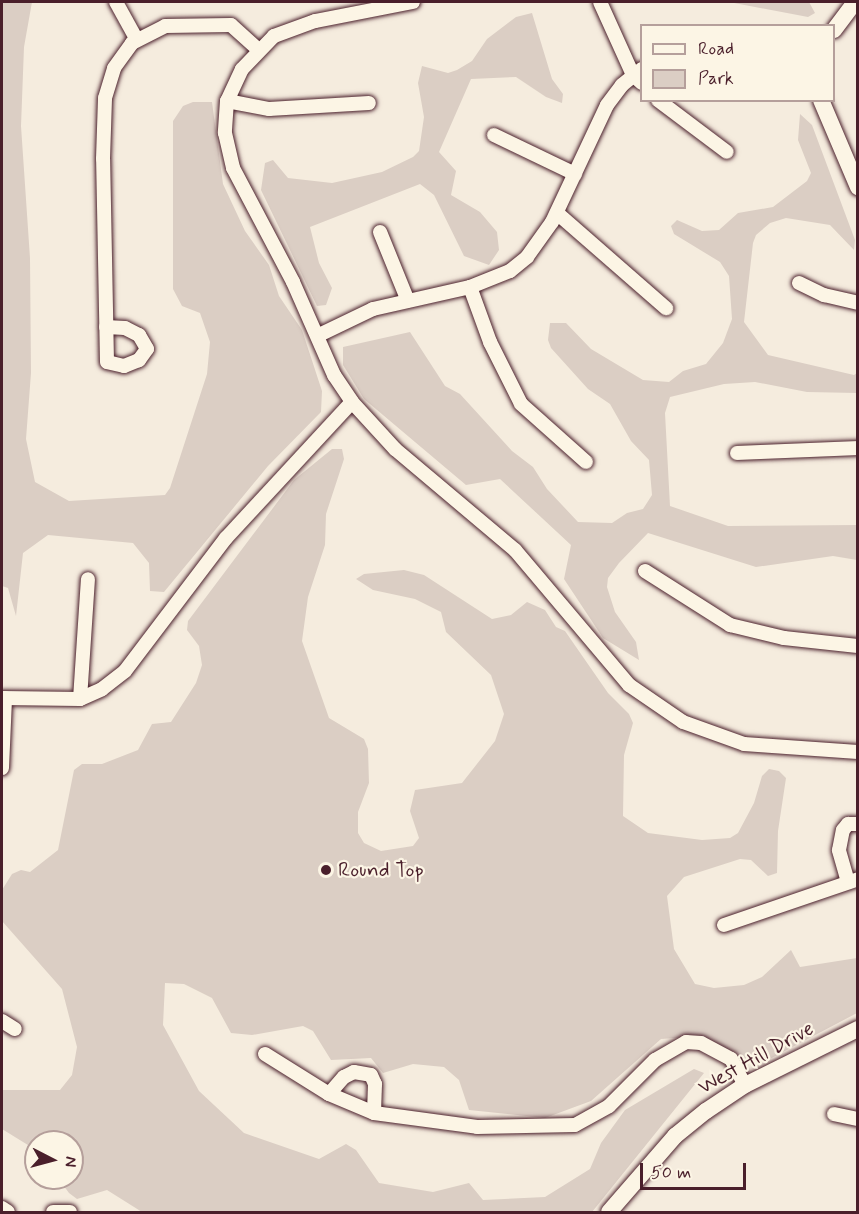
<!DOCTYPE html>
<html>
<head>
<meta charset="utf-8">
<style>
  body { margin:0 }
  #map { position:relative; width:859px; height:1214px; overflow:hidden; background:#f5ecde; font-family:Mynerve,sans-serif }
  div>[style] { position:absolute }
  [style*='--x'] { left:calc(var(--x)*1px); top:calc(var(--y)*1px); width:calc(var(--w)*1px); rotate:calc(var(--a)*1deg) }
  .green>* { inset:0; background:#dbcec4 }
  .roads { filter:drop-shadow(0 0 2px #4a1f2b) drop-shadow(0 0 2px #4a1f2b) }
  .minor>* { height:14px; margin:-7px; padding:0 7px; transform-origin:7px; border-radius:7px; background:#fcf5e5 }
  .tertiary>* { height:16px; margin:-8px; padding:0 8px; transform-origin:8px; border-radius:8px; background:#fcf5e5 }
  .dots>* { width:16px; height:16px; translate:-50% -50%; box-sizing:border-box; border:3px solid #fcf5e5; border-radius:50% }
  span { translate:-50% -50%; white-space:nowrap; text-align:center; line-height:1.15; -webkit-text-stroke:4.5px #fcf5e5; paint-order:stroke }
  .poi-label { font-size:21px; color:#4a1f2b }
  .left { translate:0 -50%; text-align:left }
  .street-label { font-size:21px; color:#4a1f2b }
  .frame { position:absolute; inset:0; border:3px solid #4a1f2b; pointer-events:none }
  .legend { position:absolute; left:640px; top:24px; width:195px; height:78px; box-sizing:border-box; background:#fcf5e5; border:2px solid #b59f9b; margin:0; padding:8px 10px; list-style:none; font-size:18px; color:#4a1f2b }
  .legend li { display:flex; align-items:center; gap:12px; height:30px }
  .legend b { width:30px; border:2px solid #b59f9b }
  .north { position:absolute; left:24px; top:1130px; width:60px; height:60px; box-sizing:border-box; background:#fcf5e5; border:2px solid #b59f9b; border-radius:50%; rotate:96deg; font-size:16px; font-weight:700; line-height:24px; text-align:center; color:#4a1f2b }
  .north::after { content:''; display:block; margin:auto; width:21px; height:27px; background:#4a1f2b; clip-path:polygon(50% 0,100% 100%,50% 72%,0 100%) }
  .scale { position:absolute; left:640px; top:1163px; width:106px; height:27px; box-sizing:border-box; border:3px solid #4a1f2b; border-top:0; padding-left:8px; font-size:18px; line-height:21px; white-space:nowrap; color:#4a1f2b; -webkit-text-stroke:4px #fcf5e5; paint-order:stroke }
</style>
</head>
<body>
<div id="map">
  <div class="green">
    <i style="clip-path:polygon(2px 2px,32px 2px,24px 47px,21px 126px,30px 258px,31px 373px,26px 439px,35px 482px,69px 501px,165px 495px,170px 488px,207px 374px,210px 342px,200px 313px,182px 306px,173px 289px,173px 121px,183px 106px,193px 102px,212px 102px,223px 184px,245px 231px,269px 265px,279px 296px,302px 330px,322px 391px,321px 412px,268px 466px,164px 592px,150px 591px,149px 563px,133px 543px,48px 535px,23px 553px,16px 616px,8px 588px,2px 586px)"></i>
    <i style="clip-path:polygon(729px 2px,809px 2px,815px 13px,808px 17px)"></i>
    <i style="clip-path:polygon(532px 13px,552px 79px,563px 94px,562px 103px,546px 97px,516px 77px,471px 79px,439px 152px,456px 171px,451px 195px,480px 212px,497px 232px,499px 250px,489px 265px,464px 256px,434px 195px,420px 184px,310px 227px,319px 263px,332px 288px,326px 305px,317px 306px,261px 190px,265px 163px,273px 160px,288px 178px,332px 183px,382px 172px,413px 157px,419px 151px,424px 117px,418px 83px,422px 66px,448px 73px,457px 70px,472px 61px,487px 39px,516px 17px)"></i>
    <i style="clip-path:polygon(800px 114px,812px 125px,855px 240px,854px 250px,830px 225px,786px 218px,770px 223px,756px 235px,753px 243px,744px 322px,768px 355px,854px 375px,857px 373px,857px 393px,807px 392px,755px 382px,724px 384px,670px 397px,665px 413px,670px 506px,728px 526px,857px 525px,857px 560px,833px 556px,756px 567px,648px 533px,619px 563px,608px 578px,607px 587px,615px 612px,636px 642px,639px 660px,603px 638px,564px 579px,571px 545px,500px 479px,466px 485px,364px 399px,343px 365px,343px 347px,410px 332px,445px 386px,460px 394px,512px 451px,533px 467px,547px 489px,578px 522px,612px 523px,627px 513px,643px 509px,652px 495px,649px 460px,631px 441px,610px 404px,588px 389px,551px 348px,548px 340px,550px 323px,566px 323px,591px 349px,643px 380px,669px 382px,683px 371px,706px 364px,723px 343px,732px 319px,729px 276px,720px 262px,674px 234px,671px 226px,677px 220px,702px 231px,719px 230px,738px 213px,773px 207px,807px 181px,811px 173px,798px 140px)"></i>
    <i style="clip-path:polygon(332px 449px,342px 449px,344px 459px,326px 514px,325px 545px,308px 597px,302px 641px,329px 718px,364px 739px,368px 749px,369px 783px,358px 812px,358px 833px,364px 843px,381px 851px,413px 846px,419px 838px,410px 811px,415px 790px,462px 783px,495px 741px,504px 714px,491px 675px,446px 632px,441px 612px,415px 599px,373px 590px,356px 579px,364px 574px,404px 570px,424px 575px,492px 619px,511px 615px,527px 602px,545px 610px,556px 627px,565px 631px,608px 693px,629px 714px,633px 723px,624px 755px,623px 816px,648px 833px,702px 840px,730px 838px,738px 833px,754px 803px,762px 776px,769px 769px,779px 771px,786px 778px,778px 831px,777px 873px,768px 876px,751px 860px,740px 859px,684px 877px,667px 896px,674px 949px,695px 984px,714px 988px,744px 985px,762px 977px,791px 950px,800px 967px,857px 958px,857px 1013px,764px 1062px,747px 1060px,702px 1036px,661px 1039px,591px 1101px,545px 1118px,469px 1110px,459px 1080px,444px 1067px,413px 1064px,383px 1073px,371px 1058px,331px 1060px,313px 1031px,303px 1026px,252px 1035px,231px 1033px,212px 998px,184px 984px,165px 983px,163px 1025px,199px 1091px,244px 1133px,319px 1159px,346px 1144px,356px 1150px,379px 1183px,433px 1192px,469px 1183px,483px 1200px,545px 1197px,590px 1169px,601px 1143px,625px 1110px,694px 1069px,704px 1073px,592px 1212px,142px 1212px,107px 1190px,77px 1199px,69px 1193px,58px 1178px,72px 1178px,72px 1142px,36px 1142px,36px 1150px,2px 1129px,2px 1090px,60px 1090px,72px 1075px,77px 1047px,62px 989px,2px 921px,2px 890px,12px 874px,21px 870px,30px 872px,58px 850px,74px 770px,82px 764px,102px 764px,138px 750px,152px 724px,171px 722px,196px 683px,202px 665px,199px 646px,187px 630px,188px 621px,294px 480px)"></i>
  </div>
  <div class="roads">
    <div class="minor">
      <i style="--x:116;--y:2;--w:43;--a:61.1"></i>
      <i style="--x:413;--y:2;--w:100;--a:169"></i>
      <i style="--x:315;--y:21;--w:44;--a:159.9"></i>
      <i style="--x:274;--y:36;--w:46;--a:134.1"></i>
      <i style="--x:242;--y:69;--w:35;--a:115"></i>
      <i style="--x:227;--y:101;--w:32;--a:94"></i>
      <i style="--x:225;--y:133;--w:36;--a:77"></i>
      <i style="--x:233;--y:168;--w:129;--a:62.2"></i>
      <i style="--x:293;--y:282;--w:102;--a:66.2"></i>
      <i style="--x:334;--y:375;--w:32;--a:56"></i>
      <i style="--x:352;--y:402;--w:64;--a:47.5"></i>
      <i style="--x:395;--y:449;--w:157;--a:40.1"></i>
      <i style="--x:515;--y:550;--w:177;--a:49.8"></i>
      <i style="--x:629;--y:685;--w:65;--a:34.4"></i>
      <i style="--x:683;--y:722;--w:65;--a:19.8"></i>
      <i style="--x:744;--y:744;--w:114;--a:4"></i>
      <i style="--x:600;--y:2;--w:80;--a:65.7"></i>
      <i style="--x:633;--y:75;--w:12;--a:42"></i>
      <i style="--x:658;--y:100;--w:86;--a:37"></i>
      <i style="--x:227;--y:101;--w:43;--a:10.8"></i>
      <i style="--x:269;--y:109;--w:100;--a:-3.4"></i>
      <i style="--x:494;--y:135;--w:90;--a:25.7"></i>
      <i style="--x:557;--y:213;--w:145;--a:41.1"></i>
      <i style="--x:380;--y:232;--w:74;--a:67.9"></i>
      <i style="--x:799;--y:283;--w:28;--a:26"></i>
      <i style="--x:824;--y:295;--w:35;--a:13"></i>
      <i style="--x:470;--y:287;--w:59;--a:70"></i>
      <i style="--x:490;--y:342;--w:69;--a:63.4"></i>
      <i style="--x:521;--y:404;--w:87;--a:41.7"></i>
      <i style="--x:106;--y:327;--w:19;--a:3"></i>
      <i style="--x:125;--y:328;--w:16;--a:27"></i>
      <i style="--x:139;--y:335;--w:16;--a:60"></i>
      <i style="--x:147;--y:349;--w:14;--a:126"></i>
      <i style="--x:139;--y:360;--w:16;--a:158"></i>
      <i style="--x:124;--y:366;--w:17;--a:-167"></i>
      <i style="--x:107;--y:362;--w:203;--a:-91.1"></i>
      <i style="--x:103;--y:159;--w:61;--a:-88.1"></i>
      <i style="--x:105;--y:98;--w:31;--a:-73"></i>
      <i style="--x:114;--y:68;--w:31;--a:-54"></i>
      <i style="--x:132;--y:43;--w:37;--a:-27"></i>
      <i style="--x:165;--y:26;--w:66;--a:-0.9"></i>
      <i style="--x:231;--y:25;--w:36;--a:42"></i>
      <i style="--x:319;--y:335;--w:60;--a:-25.7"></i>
      <i style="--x:373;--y:309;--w:99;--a:-12.8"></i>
      <i style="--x:470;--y:287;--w:43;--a:-21.8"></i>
      <i style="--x:510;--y:271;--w:22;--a:-39"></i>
      <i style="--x:527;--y:257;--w:43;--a:-54.5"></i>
      <i style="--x:552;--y:222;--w:129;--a:-64.8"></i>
      <i style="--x:607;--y:105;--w:25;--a:-53"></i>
      <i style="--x:622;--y:85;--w:26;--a:-39"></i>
      <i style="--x:737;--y:453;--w:121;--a:-2.4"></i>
      <i style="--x:645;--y:571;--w:101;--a:32.4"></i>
      <i style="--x:730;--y:625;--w:56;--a:13.5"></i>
      <i style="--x:784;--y:638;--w:74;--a:6.2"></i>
      <i style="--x:2;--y:698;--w:78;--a:0.7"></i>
      <i style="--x:80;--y:699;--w:24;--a:-24"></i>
      <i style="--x:102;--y:689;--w:29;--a:-38"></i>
      <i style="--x:125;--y:671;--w:167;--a:-52.8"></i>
      <i style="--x:226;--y:538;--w:185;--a:-47.2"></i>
      <i style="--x:80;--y:699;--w:120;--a:-86.2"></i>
      <i style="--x:2;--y:768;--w:70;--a:-87.5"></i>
      <i style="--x:848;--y:882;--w:33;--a:-106"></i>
      <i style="--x:839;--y:850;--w:20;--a:-79"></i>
      <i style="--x:843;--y:830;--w:8;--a:-50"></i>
      <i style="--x:848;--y:824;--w:10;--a:0"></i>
      <i style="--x:724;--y:925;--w:142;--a:-18.9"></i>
      <i style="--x:2;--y:1021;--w:15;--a:32"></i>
      <i style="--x:265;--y:1054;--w:75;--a:32"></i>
      <i style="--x:329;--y:1094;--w:49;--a:22.9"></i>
      <i style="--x:374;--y:1113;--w:104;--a:7.7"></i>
      <i style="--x:477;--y:1127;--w:98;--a:-1.2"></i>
      <i style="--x:575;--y:1125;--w:39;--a:-29"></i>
      <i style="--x:609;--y:1106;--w:65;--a:-45"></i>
      <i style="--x:655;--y:1060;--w:36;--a:-30"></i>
      <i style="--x:686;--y:1042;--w:15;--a:4"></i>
      <i style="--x:701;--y:1043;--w:34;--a:28"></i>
      <i style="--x:731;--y:1059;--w:30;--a:62"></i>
      <i style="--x:329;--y:1094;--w:23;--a:-49"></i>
      <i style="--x:344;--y:1077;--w:11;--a:-27"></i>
      <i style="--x:354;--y:1072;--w:17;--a:10"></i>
      <i style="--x:371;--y:1075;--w:10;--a:66"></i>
      <i style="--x:375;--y:1084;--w:29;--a:92"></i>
      <i style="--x:834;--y:1114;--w:25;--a:12"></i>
      <i style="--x:2;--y:1208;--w:7;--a:34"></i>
      <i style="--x:53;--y:1212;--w:17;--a:0"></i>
    </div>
    <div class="tertiary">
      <i style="--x:834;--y:30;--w:35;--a:-53"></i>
      <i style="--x:821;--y:100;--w:95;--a:67"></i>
      <i style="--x:609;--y:1212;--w:101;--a:-49"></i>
      <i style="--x:675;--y:1136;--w:40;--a:-39"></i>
      <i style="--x:706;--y:1111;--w:47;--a:-33.7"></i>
      <i style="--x:745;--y:1085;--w:126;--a:-26.4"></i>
    </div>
  </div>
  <div class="dots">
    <i style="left:326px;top:870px;background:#4a1f2b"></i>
  </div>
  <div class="poi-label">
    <span class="left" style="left:338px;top:870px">Round Top</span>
  </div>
  <div class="street-label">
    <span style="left:756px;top:1058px;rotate:-29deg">West Hill Drive</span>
  </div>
  <div class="frame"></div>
  <ul class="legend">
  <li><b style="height:8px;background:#fcf5e5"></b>Road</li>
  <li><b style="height:16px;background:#dbcec4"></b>Park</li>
  </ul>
  <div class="north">N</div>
  <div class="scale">50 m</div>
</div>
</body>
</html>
